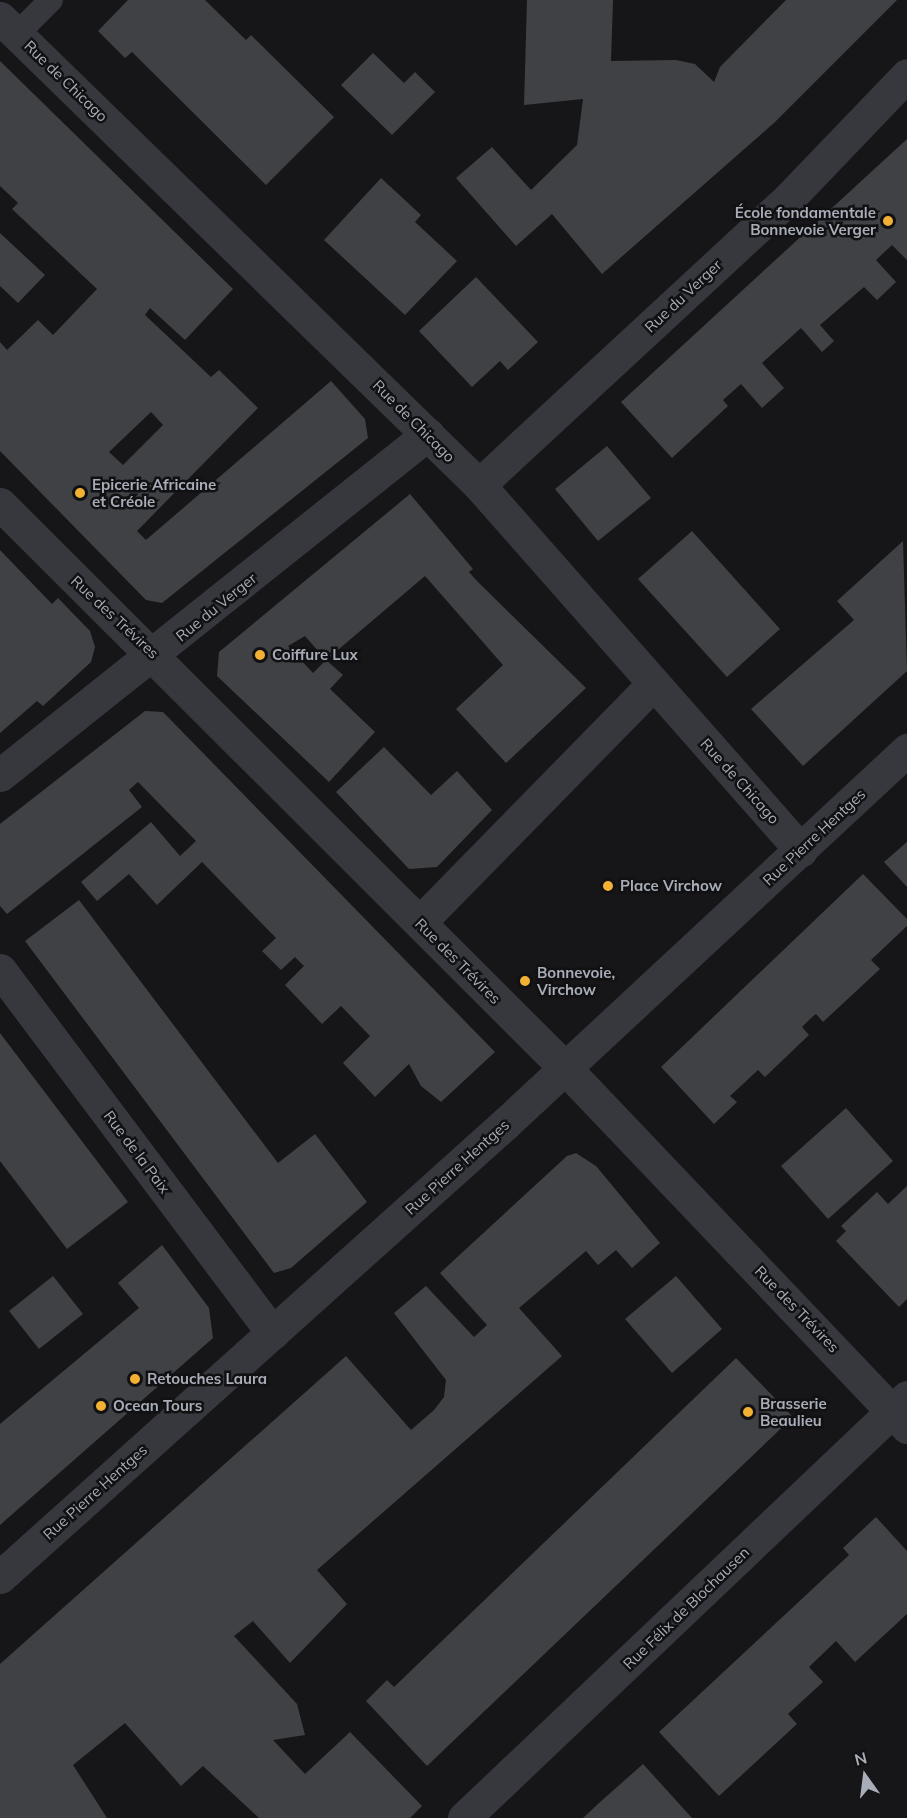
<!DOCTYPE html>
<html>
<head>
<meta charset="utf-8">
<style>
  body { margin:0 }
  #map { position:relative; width:907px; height:1818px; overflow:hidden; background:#161618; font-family:Mulish,sans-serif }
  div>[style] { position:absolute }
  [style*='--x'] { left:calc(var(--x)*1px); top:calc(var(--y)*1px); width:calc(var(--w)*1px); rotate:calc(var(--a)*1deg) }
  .building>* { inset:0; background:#404145 }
  .service>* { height:24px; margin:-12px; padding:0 12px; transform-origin:12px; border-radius:12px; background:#37383d }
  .pedestrian>* { height:33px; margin:-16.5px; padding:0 16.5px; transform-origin:16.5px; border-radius:16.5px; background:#37383d }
  .minor>* { height:33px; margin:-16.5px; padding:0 16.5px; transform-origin:16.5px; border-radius:16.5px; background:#37383d }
  .dots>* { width:16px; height:16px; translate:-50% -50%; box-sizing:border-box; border:3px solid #111113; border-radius:50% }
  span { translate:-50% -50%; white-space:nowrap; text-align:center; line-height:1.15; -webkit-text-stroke:5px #111113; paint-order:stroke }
  .street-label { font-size:15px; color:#a8adb8 }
  .poi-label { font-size:15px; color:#a8adb8; font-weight:700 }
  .right { translate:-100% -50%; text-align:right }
  .left { translate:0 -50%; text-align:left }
  .north { position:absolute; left:835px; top:1746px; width:60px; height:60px; -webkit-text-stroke:4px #111113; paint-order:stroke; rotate:346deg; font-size:16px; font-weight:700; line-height:24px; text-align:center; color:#a8adb8 }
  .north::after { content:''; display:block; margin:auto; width:21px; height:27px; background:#a8adb8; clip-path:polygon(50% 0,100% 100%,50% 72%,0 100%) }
</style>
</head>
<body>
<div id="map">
  <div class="building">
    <i style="clip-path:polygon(128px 0,205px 0,246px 40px,251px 35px,334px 117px,266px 185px,132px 52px,125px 58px,98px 31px)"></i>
    <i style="clip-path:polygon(527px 0,613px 0,611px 61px,676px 60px,695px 64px,714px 82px,720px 67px,786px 0,897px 0,775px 122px,602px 274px,552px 214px,516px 246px,456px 178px,492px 147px,531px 190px,577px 145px,583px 99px,524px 105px)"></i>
    <i style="clip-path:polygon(373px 53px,404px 83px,415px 72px,435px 92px,392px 135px,341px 85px)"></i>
    <i style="clip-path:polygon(evenodd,0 61px,233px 289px,185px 340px,150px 308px,145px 315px,211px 377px,219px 370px,258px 408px,137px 531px,146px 540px,331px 381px,365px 419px,368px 438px,162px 603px,146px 600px,0 451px,0 342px,7px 350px,38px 320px,53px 335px,97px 289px,12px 209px,18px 203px,0 186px,0 61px,151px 412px,163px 425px,123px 465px,109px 452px,151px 412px)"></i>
    <i style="clip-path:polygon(907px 139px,907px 260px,892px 245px,876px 260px,896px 282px,877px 300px,864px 287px,820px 325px,834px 341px,822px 352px,801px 328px,762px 363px,784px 388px,762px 408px,741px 384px,723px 400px,728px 406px,672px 458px,621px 402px)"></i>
    <i style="clip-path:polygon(381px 178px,421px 215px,415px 222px,457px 261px,405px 315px,324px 240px)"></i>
    <i style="clip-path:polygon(0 233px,45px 275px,18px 303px,0 286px)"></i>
    <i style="clip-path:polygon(476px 277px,538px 342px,508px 370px,500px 361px,472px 387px,419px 331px)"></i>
    <i style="clip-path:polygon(607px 446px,651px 498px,598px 541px,555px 489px)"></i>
    <i style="clip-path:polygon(410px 494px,473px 569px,469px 572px,477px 581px,586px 688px,506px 763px,456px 709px,503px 665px,425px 576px,326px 660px,305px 636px,288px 646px,313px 673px,326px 660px,343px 675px,330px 689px,375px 732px,329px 782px,217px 676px,219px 652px)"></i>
    <i style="clip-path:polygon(692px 531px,780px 629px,727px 677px,638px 579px)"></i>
    <i style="clip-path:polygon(903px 541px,907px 671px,803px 766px,751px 709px,854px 620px,837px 601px)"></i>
    <i style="clip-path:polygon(0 550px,52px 604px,58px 598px,90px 631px,95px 647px,91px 662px,43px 706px,37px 701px,0 733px)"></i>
    <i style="clip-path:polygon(145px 711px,163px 712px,495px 1052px,441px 1102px,421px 1086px,409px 1064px,375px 1097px,343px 1063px,370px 1036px,341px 1006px,322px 1024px,285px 985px,304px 966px,295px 957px,281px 970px,262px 951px,276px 938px,202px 862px,157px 905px,129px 874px,97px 901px,81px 882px,151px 822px,180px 856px,196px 841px,138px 782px,129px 790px,142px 807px,7px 914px,0 906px,0 824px)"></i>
    <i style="clip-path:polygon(384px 747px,431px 795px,457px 771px,492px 810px,437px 867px,409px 869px,336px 792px)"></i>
    <i style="clip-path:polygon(907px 842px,907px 887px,884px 862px)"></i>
    <i style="clip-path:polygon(863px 874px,907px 919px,907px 926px,871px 960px,880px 969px,823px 1022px,816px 1014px,810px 1019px,802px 1027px,809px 1035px,765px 1077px,758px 1070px,743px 1084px,730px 1096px,737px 1102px,714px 1124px,661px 1067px)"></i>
    <i style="clip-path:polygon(79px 900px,278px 1163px,315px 1134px,367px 1202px,291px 1268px,274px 1273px,25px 941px)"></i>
    <i style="clip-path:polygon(0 1033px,128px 1202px,67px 1249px,0 1161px)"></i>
    <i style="clip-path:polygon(846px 1108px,893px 1161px,828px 1219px,781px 1166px)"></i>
    <i style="clip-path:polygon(576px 1153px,596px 1166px,660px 1243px,632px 1268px,616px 1250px,598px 1265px,586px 1251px,519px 1308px,562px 1356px,317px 1570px,347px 1604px,290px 1663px,253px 1621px,234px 1636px,297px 1704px,305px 1735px,273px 1740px,305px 1774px,350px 1732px,422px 1806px,410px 1818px,259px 1818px,203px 1766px,181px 1786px,125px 1723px,73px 1765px,107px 1818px,0 1818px,0 1664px,346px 1356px,411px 1430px,434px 1410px,444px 1397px,446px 1380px,394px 1313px,426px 1286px,474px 1337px,487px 1325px,440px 1273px,567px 1156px)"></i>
    <i style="clip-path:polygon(907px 1186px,907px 1299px,899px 1307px,836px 1241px,846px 1231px,841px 1226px,877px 1192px,888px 1204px)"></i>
    <i style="clip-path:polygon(162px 1245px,209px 1308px,213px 1338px,0 1525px,0 1424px,139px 1308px,118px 1283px)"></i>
    <i style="clip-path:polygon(53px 1276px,83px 1314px,39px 1349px,9px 1311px)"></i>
    <i style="clip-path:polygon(676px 1276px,722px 1329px,672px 1373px,625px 1319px)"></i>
    <i style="clip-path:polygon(736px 1358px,793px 1417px,427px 1766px,366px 1701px,387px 1680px,394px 1687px)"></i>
    <i style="clip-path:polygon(876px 1517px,907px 1551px,907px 1614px,855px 1662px,836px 1641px,809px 1667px,823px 1682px,788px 1714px,797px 1724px,719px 1796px,659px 1732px,849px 1555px,843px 1548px)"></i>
    <i style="clip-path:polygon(643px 1764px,692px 1818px,583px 1818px,599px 1803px)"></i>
  </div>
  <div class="service">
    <i style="--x:17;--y:34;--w:48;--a:-45"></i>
  </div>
  <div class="pedestrian">
    <i style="--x:420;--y:922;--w:334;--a:-45.6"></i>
  </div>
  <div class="minor">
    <i style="--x:0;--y:18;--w:669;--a:44.27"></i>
    <i style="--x:479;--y:485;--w:487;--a:48.6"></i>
    <i style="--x:479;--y:485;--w:422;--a:-42.8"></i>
    <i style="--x:789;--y:198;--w:170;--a:-46.2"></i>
    <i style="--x:0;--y:504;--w:798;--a:44.95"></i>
    <i style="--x:565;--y:1068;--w:496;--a:46.4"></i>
    <i style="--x:0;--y:775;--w:547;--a:-38.55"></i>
    <i style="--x:0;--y:970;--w:454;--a:53.1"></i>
    <i style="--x:0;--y:1577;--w:680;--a:-41.9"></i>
    <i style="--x:506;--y:1123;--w:548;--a:-42.93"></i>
    <i style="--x:464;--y:1818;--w:611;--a:-43.54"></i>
  </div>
  <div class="dots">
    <i style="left:888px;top:221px;background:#f2b134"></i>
    <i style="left:80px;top:493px;background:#f2b134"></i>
    <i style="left:260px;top:655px;background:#f2b134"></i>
    <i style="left:608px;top:886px;background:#f2b134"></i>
    <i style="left:525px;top:981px;background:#f2b134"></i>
    <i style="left:135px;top:1379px;background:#f2b134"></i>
    <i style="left:101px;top:1406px;background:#f2b134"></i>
    <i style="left:748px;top:1412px;background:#f2b134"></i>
  </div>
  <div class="street-label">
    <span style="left:66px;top:81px;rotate:44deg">Rue de Chicago</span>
    <span style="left:683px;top:296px;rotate:-43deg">Rue du Verger</span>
    <span style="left:414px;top:421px;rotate:45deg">Rue de Chicago</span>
    <span style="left:216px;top:607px;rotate:-39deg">Rue du Verger</span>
    <span style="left:115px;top:617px;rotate:43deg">Rue des Trévires</span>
    <span style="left:740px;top:781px;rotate:48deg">Rue de Chicago</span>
    <span style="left:814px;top:837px;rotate:-43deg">Rue Pierre Hentges</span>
    <span style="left:458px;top:961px;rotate:45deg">Rue des Trévires</span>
    <span style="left:137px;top:1152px;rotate:53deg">Rue de la Paix</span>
    <span style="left:457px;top:1167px;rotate:-42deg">Rue Pierre Hentges</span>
    <span style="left:797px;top:1309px;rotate:46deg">Rue des Trévires</span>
    <span style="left:95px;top:1492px;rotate:-42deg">Rue Pierre Hentges</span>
    <span style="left:686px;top:1608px;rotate:-44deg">Rue Félix de Blochausen</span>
  </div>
  <div class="poi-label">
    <span class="right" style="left:876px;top:221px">École fondamentale<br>Bonnevoie Verger</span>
    <span class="left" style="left:92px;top:493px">Epicerie Africaine<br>et Créole</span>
    <span class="left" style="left:272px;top:655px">Coiffure Lux</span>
    <span class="left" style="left:620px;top:886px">Place Virchow</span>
    <span class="left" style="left:537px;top:981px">Bonnevoie,<br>Virchow</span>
    <span class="left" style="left:147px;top:1379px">Retouches Laura</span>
    <span class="left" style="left:760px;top:1412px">Brasserie<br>Beaulieu</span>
    <span class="left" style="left:113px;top:1406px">Ocean Tours</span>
  </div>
  <div class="north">N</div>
</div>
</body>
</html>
